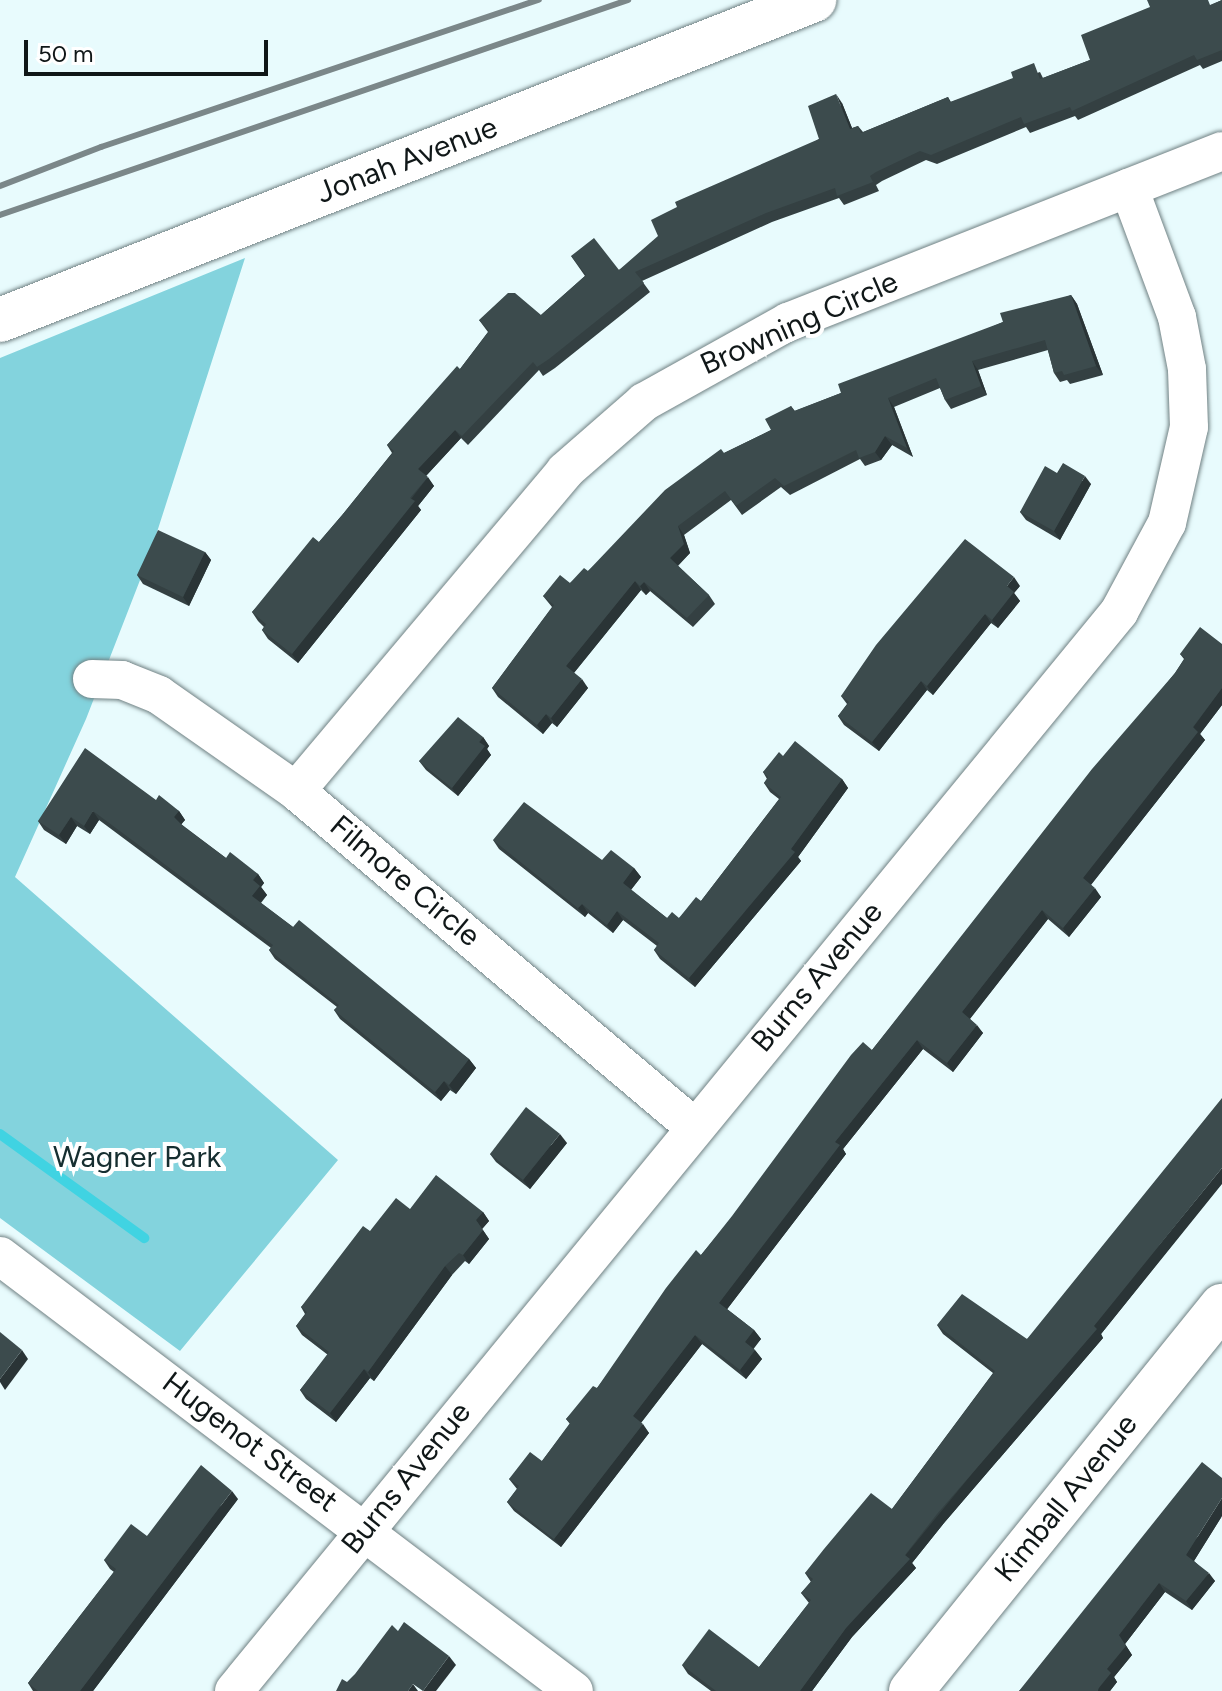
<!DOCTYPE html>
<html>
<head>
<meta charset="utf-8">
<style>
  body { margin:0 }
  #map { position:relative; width:1222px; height:1691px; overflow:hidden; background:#e8fbfd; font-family:Figtree,sans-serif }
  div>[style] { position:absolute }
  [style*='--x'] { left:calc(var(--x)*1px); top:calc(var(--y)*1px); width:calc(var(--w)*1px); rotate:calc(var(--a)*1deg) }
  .green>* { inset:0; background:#83d3dd }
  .stream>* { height:10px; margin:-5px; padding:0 5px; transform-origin:5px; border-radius:5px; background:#40d3e2 }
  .roads { filter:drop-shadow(0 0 2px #708183) drop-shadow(0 0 2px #708183) }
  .minor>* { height:38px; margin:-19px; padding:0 19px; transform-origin:19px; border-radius:19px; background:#fff }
  .tertiary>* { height:44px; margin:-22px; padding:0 22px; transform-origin:22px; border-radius:22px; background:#fff }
  .rail>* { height:6px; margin:-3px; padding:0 3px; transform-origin:3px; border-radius:3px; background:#7b8789 }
  .wall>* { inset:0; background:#344042 }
  .shaded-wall>* { inset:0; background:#2a3436 }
  .building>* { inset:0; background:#3c4b4d }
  span { translate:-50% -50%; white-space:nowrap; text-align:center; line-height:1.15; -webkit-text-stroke:8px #fff; paint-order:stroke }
  .street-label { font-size:30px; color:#101718 }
  .park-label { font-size:30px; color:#162e30 }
  .scale { position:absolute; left:24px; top:40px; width:244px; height:36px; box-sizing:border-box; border:4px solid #101718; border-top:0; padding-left:10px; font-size:24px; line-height:28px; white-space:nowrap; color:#101718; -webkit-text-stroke:6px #fff; paint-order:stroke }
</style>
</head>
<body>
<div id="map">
  <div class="green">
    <i style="clip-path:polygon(245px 258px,149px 557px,86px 719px,15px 877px,338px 1160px,180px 1351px,0 1218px,0 358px)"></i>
  </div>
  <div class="stream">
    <i style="--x:0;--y:1134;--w:178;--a:35.8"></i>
  </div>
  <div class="roads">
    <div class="minor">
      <i style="--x:92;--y:679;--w:30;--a:2"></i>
      <i style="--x:122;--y:680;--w:40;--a:22"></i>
      <i style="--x:159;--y:695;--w:167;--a:35"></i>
      <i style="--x:296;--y:791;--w:521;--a:40.17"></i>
      <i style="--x:296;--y:791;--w:418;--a:-49.9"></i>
      <i style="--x:565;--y:471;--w:105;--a:-41.1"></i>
      <i style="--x:644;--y:402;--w:165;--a:-29.1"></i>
      <i style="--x:788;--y:322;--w:466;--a:-21.5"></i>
      <i style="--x:0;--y:1256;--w:720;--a:37.16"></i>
      <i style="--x:234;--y:1691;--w:1396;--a:-50.64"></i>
      <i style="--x:1119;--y:612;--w:101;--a:-61.7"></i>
      <i style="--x:1167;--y:523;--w:98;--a:-77.1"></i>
      <i style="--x:1189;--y:427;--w:58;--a:-92"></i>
      <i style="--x:1187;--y:369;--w:53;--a:-100.9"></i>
      <i style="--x:1177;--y:317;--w:138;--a:-110.4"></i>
    </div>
    <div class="tertiary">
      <i style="--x:0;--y:320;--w:875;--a:-21.46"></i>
      <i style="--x:911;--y:1691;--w:495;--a:-51.1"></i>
    </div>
  </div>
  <div class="rail">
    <i style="--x:0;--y:186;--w:108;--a:-21.1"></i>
    <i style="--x:101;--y:147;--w:462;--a:-18.6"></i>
    <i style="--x:0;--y:215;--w:664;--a:-18.9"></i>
  </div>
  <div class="wall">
    <i style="clip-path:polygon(1222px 0,1222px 61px,1203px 69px,1200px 65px,1078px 120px,1075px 116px,1030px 133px,1026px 127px,937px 164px,926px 160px,882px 181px,876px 185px,879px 191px,844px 205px,839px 198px,772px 222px,642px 281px,650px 292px,555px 368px,543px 376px,539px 370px,468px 445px,461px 438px,426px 476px,434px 486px,418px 506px,421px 510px,298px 663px,268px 639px,262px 630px,264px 627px,258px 621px,252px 612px,319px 542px,343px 514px,392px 453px,387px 445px,460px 369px,488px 332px,479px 320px,541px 315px,585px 276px,571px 256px,619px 270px,819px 139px,842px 103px,852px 128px,858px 126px,863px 132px,948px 97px,951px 102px,1040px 72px,1043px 78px,1090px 60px)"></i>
    <i style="clip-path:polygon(1071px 295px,1077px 304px,1103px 375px,1070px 384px,1067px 380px,1060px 382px,1054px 373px,1048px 350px,978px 370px,987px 395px,951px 409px,945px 400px,940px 388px,894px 407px,913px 457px,892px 445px,881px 460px,865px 466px,860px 459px,790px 495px,781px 487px,742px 515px,731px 500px,684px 535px,690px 553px,678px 566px,709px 595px,715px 604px,693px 627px,650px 591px,646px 595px,641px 590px,574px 673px,588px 688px,557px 727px,552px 723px,543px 734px,498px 697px,492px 688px,552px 607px,543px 596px,570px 583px,588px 571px,724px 453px,771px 430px,791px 406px,795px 411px,841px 393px,1003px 322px)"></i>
    <i style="clip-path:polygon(1057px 473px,1091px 484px,1060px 540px,1026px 520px,1020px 512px)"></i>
    <i style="clip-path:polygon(205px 552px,211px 560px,189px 606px,143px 584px,137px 575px)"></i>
    <i style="clip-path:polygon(1020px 586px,1014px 593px,1020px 601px,998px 628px,991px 623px,933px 695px,927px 690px,879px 751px,844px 725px,838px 716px,847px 704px,841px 696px)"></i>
    <i style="clip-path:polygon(1222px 644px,1222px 705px,1200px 734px,1205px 740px,1091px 885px,1101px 897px,1069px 937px,1048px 919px,970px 1019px,983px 1033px,953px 1072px,923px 1049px,843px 1149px,846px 1154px,727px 1309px,754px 1330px,761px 1339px,753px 1348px,762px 1359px,746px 1379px,702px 1344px,641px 1423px,649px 1433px,561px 1547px,514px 1511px,507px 1502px,517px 1489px,509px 1479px,542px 1461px,570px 1424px,566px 1419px,597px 1388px,701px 1255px,872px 1050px,1175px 673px,1184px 659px,1180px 654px)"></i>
    <i style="clip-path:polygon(483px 737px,489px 746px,487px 749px,491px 755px,458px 796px,426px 770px,419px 761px)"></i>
    <i style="clip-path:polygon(783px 756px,842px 779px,848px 788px,798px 857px,801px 861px,695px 987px,660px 959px,654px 950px,657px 946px,623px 920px,613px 933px,588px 913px,585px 917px,499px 849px,493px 840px,602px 860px,634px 868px,641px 877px,631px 890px,667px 918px,679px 918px,701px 901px,779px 799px,770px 792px,764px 783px,767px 779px,763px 772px)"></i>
    <i style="clip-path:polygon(156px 800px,179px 811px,185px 820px,181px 824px,226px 858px,258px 874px,264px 883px,261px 887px,267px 895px,261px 903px,469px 1059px,476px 1068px,456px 1094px,450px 1090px,441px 1101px,340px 1019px,334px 1010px,337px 1007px,275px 959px,269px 950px,271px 948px,99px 820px,90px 834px,77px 826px,66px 844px,44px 830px,38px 821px)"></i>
    <i style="clip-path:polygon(567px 1143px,530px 1189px,496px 1162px,490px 1154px)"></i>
    <i style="clip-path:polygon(410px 1209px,483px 1212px,489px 1221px,482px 1229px,489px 1239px,469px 1264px,465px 1261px,452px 1275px,374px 1381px,370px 1378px,336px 1422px,306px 1399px,300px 1390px,328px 1355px,302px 1335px,296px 1326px,305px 1314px,301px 1307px)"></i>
    <i style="clip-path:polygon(1188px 1225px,1101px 1334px,1103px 1338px,944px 1523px,912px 1563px,916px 1568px,852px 1637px,812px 1691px,711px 1691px,688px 1674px,682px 1665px,759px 1667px,809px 1603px,801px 1593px,811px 1582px,805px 1573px,892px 1509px,993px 1373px,943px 1334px,937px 1325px,1027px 1339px)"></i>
    <i style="clip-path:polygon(238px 1499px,93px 1691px,33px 1691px,28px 1683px,114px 1572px,110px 1569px,104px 1560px,147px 1536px)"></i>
    <i style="clip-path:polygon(1222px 1516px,1194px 1561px,1215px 1581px,1192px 1610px,1165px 1592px,1125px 1644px,1132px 1655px,1114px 1677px,1117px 1682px,1110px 1691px,1019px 1691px)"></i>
  </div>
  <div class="shaded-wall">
    <i style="clip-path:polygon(836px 94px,842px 103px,856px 138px,850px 129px)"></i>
    <i style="clip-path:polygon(1071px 295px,1077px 304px,1103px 375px,1096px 366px)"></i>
    <i style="clip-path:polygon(972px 361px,978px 370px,987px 395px,981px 386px)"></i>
    <i style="clip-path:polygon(888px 398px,894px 407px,913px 457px,907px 448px)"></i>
    <i style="clip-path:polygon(455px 430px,461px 438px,424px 478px,418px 469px)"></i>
    <i style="clip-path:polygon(885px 436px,892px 445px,881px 460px,875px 452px)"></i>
    <i style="clip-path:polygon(1085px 476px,1091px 484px,1060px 540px,1054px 531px)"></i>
    <i style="clip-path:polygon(428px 477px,434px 486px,418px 506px,421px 510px,298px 663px,292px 654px)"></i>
    <i style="clip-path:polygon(678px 526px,684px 535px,690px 553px,676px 567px,670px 558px)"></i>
    <i style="clip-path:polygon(205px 552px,211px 560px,189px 606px,183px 597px)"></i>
    <i style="clip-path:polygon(1014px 577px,1020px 586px,1014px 593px,1020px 601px,998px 628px,992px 620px,1007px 586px)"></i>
    <i style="clip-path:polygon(635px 581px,641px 590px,572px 675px,566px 666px)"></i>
    <i style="clip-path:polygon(644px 582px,650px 591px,646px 595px,640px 586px)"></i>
    <i style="clip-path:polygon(985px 614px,991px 623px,933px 695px,927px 686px)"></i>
    <i style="clip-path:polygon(582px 679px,588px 688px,557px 727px,551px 718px)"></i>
    <i style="clip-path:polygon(921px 681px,927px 690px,879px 751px,872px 742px)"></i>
    <i style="clip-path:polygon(1222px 688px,1222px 705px,1200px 734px,1205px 740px,1089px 887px,1083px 878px)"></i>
    <i style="clip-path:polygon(546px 714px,552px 723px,543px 734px,537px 725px)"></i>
    <i style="clip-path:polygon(483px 737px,489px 746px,487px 749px,491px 755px,458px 796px,452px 788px)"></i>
    <i style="clip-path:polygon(842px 779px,848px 788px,798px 857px,801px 861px,695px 987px,689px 978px,791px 849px)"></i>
    <i style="clip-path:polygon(93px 811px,99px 820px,90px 834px,84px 826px)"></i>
    <i style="clip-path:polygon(179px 811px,185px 820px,180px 826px,174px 817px)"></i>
    <i style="clip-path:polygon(71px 817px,77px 826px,66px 844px,59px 835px)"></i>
    <i style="clip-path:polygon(634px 868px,641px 877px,629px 892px,623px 883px)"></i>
    <i style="clip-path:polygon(258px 874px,264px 883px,261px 887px,267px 895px,258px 905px,252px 896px,253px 880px)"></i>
    <i style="clip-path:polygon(1095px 888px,1101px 897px,1069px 937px,1063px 928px)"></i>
    <i style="clip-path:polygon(582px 904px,588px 913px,585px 917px,578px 908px)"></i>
    <i style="clip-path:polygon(1042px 910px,1048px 919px,968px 1021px,962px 1012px)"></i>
    <i style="clip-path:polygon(617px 911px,623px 920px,613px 933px,607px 925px)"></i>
    <i style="clip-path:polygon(977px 1025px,983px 1033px,953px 1072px,947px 1063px)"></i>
    <i style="clip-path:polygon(917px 1040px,923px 1049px,843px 1149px,846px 1154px,725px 1312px,719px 1303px,835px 1142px)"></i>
    <i style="clip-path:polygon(469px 1059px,476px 1068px,456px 1094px,449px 1085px)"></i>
    <i style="clip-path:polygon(444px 1081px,450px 1090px,441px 1101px,435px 1092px)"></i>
    <i style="clip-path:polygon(560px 1134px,567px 1143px,530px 1189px,523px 1180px)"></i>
    <i style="clip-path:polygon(1222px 1168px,1222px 1184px,1101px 1334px,1103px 1338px,944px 1523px,912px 1563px,916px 1568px,852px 1637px,812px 1691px,800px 1691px,846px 1628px)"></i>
    <i style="clip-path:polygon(483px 1212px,489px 1221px,482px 1229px,476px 1220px)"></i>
    <i style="clip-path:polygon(483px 1230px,489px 1239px,469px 1264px,463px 1255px)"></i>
    <i style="clip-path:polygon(445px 1266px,452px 1275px,374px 1381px,368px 1372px)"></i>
    <i style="clip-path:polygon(754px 1330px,761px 1339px,752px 1351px,745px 1342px)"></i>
    <i style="clip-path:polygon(695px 1335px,702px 1344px,639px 1425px,633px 1416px)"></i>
    <i style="clip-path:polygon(22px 1350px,28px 1359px,5px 1390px,0 1382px,0 1379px)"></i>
    <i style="clip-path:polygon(755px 1350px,762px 1359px,746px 1379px,740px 1370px)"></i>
    <i style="clip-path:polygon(364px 1369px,370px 1378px,336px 1422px,330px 1413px)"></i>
    <i style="clip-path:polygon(643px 1424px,649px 1433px,561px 1547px,554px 1539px)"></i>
    <i style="clip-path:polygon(232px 1491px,238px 1499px,93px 1691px,80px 1691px)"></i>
    <i style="clip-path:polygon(1222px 1498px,1222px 1516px,1192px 1564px,1186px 1555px)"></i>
    <i style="clip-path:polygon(1209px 1573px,1215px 1581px,1192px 1610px,1186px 1601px)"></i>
    <i style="clip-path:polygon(1159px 1583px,1165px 1592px,1125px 1644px,1132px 1655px,1114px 1677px,1117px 1682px,1110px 1691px,1098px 1691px,1119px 1635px)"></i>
    <i style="clip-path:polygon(449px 1656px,456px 1665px,436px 1691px,423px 1691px)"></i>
    <i style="clip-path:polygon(413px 1684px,418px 1691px,408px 1691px)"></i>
  </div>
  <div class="building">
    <i style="clip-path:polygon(1147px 0,1208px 0,1210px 5px,1222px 0,1222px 50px,1197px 60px,1194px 55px,1072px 111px,1070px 107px,1024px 124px,1021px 117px,931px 155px,920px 151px,876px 172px,870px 176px,873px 182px,837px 196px,835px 188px,766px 213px,635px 272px,644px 283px,549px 359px,537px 367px,533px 362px,462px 436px,455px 430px,418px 469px,428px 477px,410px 498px,415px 501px,292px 654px,262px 630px,266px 624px,252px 612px,313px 537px,319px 542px,343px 514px,394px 451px,387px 445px,457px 366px,460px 369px,489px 331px,479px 320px,508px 293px,515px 293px,541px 315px,586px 275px,571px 256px,594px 238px,619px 270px,658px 236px,651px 220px,677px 207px,675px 202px,819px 139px,808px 106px,836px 94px,850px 129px,858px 126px,861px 133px,948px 97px,950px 102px,1013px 78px,1011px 72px,1034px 63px,1040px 79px,1090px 60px,1081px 35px,1150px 7px)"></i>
    <i style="clip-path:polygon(1071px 295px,1096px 366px,1064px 375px,1062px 371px,1054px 373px,1045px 340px,972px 361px,981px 386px,945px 400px,936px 378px,888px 398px,907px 448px,885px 436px,875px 452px,859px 458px,856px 450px,784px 486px,775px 478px,736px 506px,725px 491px,678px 526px,684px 544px,670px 558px,709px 595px,687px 618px,644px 582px,640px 586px,635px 581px,566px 666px,582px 679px,551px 718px,546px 714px,537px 725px,492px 688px,554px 605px,543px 596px,560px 575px,570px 583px,584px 568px,588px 571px,665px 490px,721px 449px,724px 453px,771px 430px,765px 419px,791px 406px,794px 411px,841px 393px,838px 384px,1003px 322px,1000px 313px)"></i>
    <i style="clip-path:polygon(1063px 463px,1085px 476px,1054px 531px,1020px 512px,1045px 466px,1057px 473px)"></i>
    <i style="clip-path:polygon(158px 530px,205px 552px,183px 597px,137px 575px)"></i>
    <i style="clip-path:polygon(965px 539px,1014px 577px,1007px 586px,1014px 592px,992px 620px,985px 614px,927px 686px,921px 681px,872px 742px,838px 716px,849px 702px,841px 696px,876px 645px)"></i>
    <i style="clip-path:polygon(1200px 627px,1222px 644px,1222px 688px,1193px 727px,1198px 732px,1083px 878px,1095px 888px,1063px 928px,1042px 910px,962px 1012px,977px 1025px,947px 1063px,917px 1040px,835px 1142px,840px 1145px,719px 1303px,754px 1330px,745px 1342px,755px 1350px,740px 1370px,695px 1335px,633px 1416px,643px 1424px,554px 1539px,507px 1502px,519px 1486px,509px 1479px,530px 1452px,542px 1461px,570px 1423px,566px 1419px,593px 1386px,597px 1388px,666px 1288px,696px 1250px,701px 1255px,732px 1216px,851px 1055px,863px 1042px,872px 1050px,1092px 769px,1175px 673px,1185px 658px,1180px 654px)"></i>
    <i style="clip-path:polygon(458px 717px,483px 737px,479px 742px,485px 746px,452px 788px,419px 761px)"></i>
    <i style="clip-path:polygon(795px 741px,842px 779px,791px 849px,795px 852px,689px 978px,654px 950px,659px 943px,617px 911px,607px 925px,582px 904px,578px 908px,493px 840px,524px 802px,602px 860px,611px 850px,634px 868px,623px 883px,667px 918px,672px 912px,679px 918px,696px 897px,701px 901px,781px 797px,764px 783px,768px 777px,763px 772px,779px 752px,783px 756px)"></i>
    <i style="clip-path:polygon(85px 748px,156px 800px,159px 795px,179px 811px,174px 817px,184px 827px,226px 858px,230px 852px,258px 874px,253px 880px,260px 886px,252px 896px,293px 927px,299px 920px,469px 1059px,449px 1085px,444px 1081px,435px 1092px,334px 1010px,339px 1005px,269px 950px,273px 945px,93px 811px,84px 826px,71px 817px,59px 835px,38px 821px)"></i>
    <i style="clip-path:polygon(1222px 1098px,1222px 1168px,1094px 1326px,1097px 1329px,937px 1514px,905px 1555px,910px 1559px,846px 1628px,800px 1691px,716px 1691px,682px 1665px,709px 1629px,759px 1667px,811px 1600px,801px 1593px,813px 1579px,805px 1573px,824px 1549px,871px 1493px,892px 1509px,995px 1371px,937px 1325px,962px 1294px,1027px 1339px)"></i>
    <i style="clip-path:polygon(526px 1107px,560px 1134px,523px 1180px,490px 1154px)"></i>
    <i style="clip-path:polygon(436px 1175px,483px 1212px,476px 1220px,483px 1230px,463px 1255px,459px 1253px,445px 1266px,368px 1372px,364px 1369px,330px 1413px,300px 1390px,329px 1352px,296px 1326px,307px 1312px,301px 1307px,363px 1226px,370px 1231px,396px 1198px,410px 1209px)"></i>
    <i style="clip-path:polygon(0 1332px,22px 1350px,0 1379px)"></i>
    <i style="clip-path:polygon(1202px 1462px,1222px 1478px,1222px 1498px,1186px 1555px,1209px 1573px,1186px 1601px,1159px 1583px,1119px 1635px,1126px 1646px,1107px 1669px,1111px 1673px,1098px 1689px,1098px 1691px,1019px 1691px)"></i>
    <i style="clip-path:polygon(201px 1465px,232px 1491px,80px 1691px,38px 1691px,28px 1683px,116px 1569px,104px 1560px,131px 1524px,147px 1536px)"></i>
    <i style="clip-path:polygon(404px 1622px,449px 1656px,423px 1691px,413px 1684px,408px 1691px,336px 1691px,342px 1679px,347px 1682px,355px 1674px,392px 1625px,398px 1631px)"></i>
  </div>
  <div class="street-label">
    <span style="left:407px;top:160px;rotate:-21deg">Jonah Avenue</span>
    <span style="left:799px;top:323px;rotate:-24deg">Browning Circle</span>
    <span style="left:405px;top:881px;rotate:40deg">Filmore Circle</span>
    <span style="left:817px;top:977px;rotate:-50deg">Burns Avenue</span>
    <span style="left:250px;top:1442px;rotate:37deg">Hugenot Street</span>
    <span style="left:406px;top:1478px;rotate:-51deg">Burns Avenue</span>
    <span style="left:1066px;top:1498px;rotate:-51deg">Kimball Avenue</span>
  </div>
  <div class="park-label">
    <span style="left:137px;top:1157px">Wagner Park</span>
  </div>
  <div class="scale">50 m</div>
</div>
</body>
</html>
